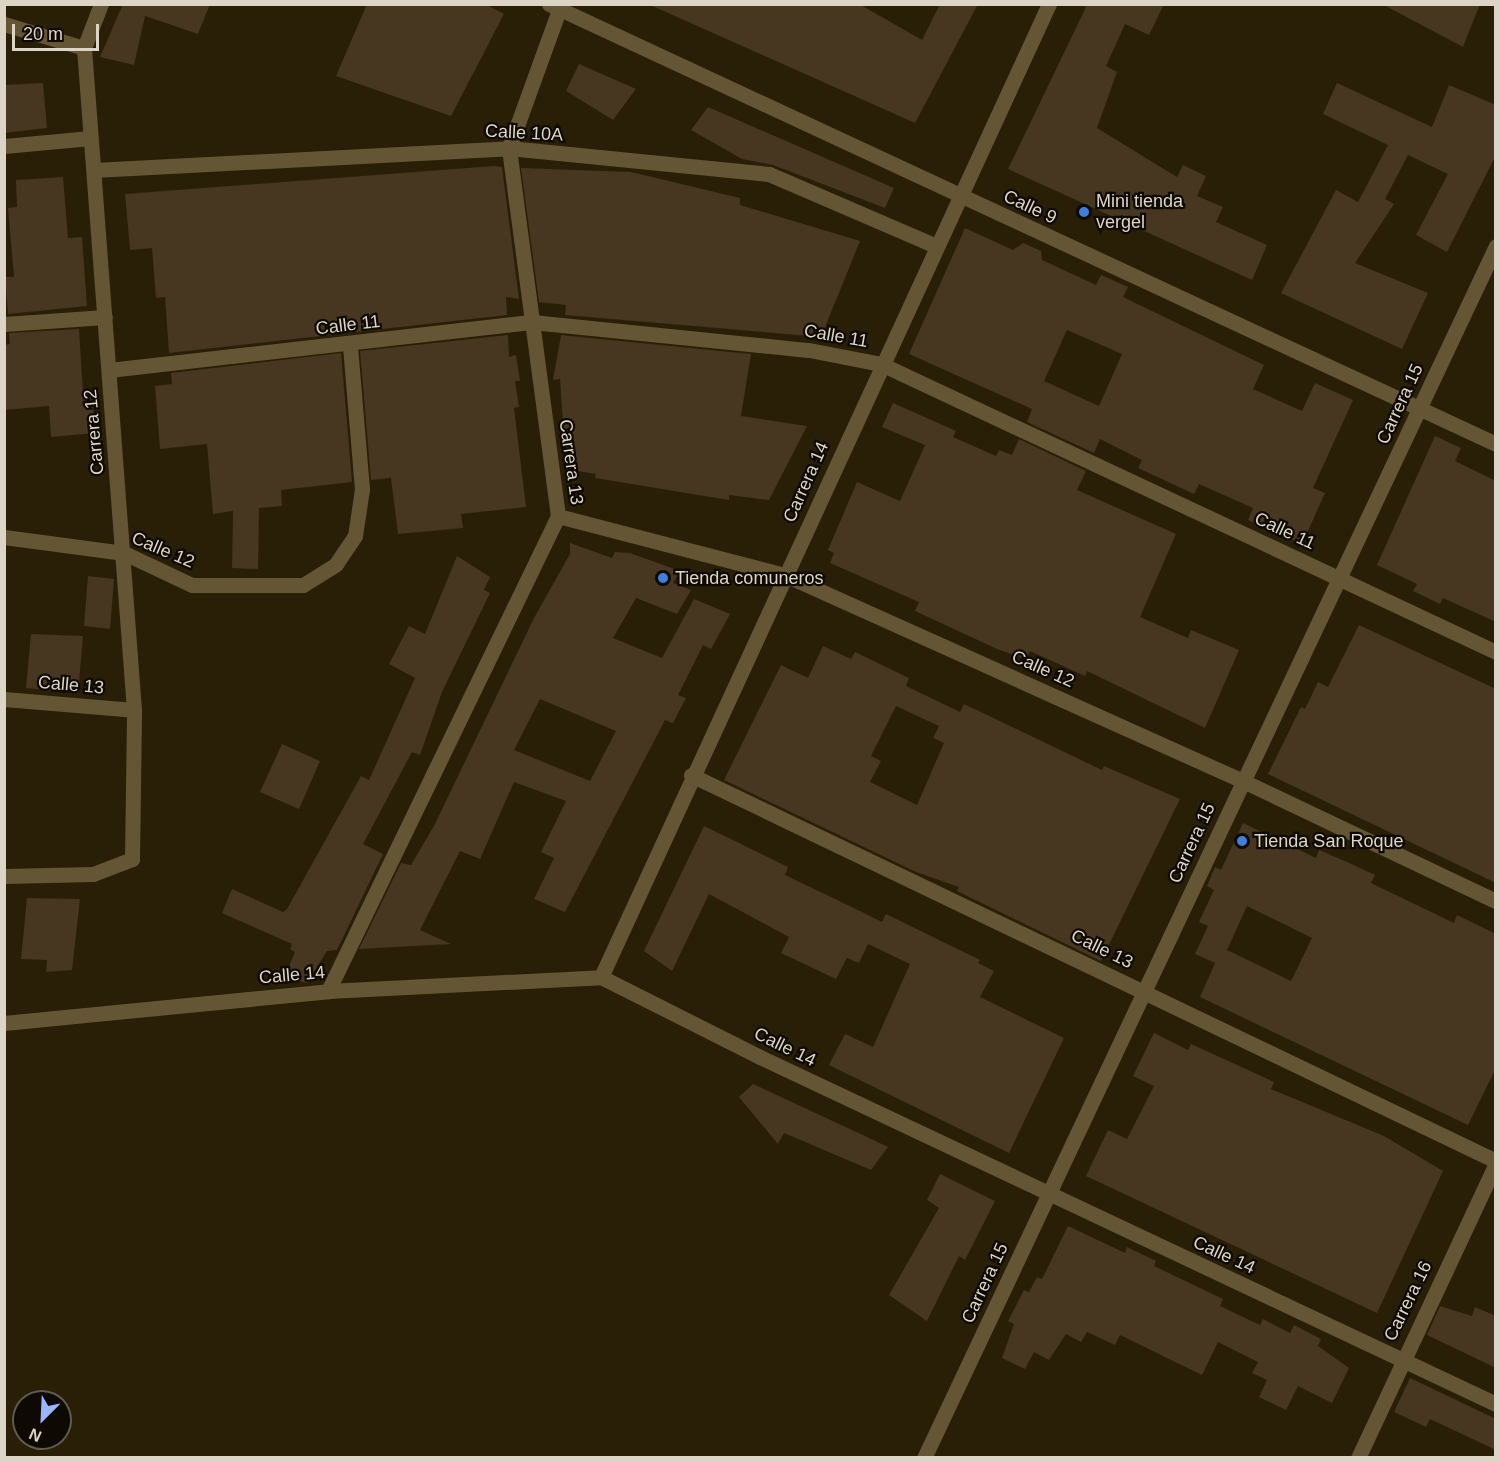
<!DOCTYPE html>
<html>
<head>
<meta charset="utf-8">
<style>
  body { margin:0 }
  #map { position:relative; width:1500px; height:1462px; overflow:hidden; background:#291f06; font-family:Helvetica,sans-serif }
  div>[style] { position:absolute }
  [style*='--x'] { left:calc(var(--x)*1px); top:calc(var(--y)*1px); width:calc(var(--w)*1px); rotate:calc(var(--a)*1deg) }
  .building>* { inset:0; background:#473620 }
  .street>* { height:15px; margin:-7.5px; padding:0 7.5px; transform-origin:7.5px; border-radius:7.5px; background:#645635 }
  .dots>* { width:16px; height:16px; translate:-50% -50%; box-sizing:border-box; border:3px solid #0e0902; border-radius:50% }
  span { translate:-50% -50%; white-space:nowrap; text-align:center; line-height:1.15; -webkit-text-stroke:4.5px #0e0902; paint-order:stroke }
  .street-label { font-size:18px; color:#dcd5c6 }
  .poi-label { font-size:18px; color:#dcd5c6 }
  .left { translate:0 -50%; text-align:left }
  .frame { position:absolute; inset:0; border:6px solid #dcd5c6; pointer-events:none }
  .north { position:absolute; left:12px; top:1390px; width:60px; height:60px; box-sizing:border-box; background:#0e0902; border:2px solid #605b50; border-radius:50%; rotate:204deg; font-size:16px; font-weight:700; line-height:24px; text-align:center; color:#dcd5c6 }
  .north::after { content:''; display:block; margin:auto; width:21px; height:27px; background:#97b6fd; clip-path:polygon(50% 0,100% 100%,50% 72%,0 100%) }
  .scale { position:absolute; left:12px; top:24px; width:87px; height:27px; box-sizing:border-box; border:3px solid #dcd5c6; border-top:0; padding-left:8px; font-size:18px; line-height:21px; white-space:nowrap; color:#dcd5c6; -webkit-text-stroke:4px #0e0902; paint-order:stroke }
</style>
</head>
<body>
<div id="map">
  <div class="building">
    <i style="clip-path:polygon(123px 4px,210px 4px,198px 34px,145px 16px,134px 65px,100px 57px)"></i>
    <i style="clip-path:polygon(367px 4px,485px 4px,504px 14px,451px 116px,336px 76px)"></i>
    <i style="clip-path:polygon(648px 4px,859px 4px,922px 40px,940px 4px,978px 4px,915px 123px)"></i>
    <i style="clip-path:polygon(1081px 4px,1164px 4px,1149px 35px,1125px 24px,1106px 66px,1117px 72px,1097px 128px,1177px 177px,1183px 165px,1206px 176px,1197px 196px,1223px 207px,1216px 222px,1267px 245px,1252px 280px,1008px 169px,1086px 7px)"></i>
    <i style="clip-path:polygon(1382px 4px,1480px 4px,1463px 47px)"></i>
    <i style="clip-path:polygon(579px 64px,636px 89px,613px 120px,566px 91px)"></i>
    <i style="clip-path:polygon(43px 83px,47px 128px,4px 133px,4px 85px)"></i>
    <i style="clip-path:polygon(1337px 83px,1432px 127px,1449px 85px,1496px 105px,1496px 155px,1447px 252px,1416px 235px,1448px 174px,1408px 155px,1385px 199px,1394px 204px,1355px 263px,1428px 293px,1402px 349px,1281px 293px,1336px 190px,1358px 202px,1388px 145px,1323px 114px)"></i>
    <i style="clip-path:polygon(708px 107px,894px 188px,885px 208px,773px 165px,742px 159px,691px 130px)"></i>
    <i style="clip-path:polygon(494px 166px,502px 167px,519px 299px,506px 297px,507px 315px,169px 353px,165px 297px,156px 298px,152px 248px,130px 250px,125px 194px)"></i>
    <i style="clip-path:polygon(521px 168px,631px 172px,740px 198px,740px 205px,860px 241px,821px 337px,565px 315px,566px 305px,539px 302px)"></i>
    <i style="clip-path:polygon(63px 177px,68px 238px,82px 237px,87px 306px,8px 314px,5px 277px,14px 277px,8px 208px,17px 207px,16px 180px)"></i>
    <i style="clip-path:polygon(evenodd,965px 228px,1013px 250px,1023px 243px,1041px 251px,1042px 260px,1096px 285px,1101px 275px,1128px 287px,1123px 297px,1264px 365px,1253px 389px,1302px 411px,1315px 383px,1353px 400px,1313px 488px,1325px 493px,1302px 544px,1248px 520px,1253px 508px,1199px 484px,1194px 494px,1138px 468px,1142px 460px,1100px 439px,1094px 453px,1027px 422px,1032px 409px,909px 354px,965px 228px,1067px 330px,1122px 354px,1099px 406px,1044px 381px,1067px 330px)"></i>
    <i style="clip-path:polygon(79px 329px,84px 408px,93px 407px,95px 433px,51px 437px,49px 406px,4px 410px,4px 345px,10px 344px,9px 333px)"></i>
    <i style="clip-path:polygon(508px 335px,509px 357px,516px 355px,520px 381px,515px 381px,519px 407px,514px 408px,526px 507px,461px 514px,463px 528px,398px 534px,391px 478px,371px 480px,360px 351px)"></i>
    <i style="clip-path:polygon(561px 335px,751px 354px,741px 416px,807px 426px,769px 500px,729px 495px,729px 500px,595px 478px,596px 474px,566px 469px,560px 379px,553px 380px)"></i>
    <i style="clip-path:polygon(341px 353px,352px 482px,281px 490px,282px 506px,259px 508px,258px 569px,232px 568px,233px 511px,213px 514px,207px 444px,160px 449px,155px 386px,172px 384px,171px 373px)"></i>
    <i style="clip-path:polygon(893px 403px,956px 431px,953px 437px,996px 456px,999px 450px,1012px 455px,1019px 439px,1086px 471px,1077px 490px,1176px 534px,1140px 617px,1188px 638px,1191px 630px,1239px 650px,1205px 728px,1087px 671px,1085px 676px,1030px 651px,1026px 659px,997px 649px,915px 611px,919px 602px,830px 563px,834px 553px,828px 550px,857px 482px,900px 501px,925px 445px,882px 427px)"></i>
    <i style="clip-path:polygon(1435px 436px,1461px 448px,1455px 461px,1496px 481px,1496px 622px,1443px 598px,1440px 604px,1413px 591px,1417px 584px,1377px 565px)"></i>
    <i style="clip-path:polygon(evenodd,570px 543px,612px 558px,615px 552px,630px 553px,680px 571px,673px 583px,691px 590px,677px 614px,636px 598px,613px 638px,662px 658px,694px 599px,730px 614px,711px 649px,703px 645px,678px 695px,686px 698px,673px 723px,665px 720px,565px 912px,534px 899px,554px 858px,541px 852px,566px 801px,514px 782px,480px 859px,460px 851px,420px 930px,451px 944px,359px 949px,401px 863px,411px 865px,434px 826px,534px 618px,570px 554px,570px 543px,540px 699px,616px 731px,590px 781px,514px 750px,540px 699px)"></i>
    <i style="clip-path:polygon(457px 556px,490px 577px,484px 590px,490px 593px,442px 692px,420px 755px,412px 752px,363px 844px,383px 854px,337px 950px,327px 951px,307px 983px,284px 978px,295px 952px,290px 949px,292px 944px,222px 913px,232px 889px,283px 912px,287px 909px,361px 776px,369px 780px,415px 678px,389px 664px,409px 626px,425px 634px)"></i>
    <i style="clip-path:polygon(88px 576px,114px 579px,110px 629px,84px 626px)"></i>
    <i style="clip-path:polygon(1359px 625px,1496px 689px,1496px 883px,1268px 774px,1301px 707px,1305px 709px,1318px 682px,1328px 687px)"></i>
    <i style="clip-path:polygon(31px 634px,83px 636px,78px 693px,26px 688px)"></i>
    <i style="clip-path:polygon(evenodd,823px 646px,851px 659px,855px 652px,909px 678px,906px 686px,960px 712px,964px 704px,1102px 770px,1104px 766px,1180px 799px,1101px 961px,957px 891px,959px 887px,916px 872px,724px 780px,781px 665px,808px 678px,823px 646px,896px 706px,939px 726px,933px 738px,944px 743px,917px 805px,870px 782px,881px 761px,871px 756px,896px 706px)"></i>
    <i style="clip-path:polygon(282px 744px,320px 761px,299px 809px,260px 792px)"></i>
    <i style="clip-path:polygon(evenodd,1243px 823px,1316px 858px,1319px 850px,1347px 862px,1375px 875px,1371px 883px,1454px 923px,1457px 915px,1496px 934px,1496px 1068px,1468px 1125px,1200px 997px,1215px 963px,1195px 954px,1208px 926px,1199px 922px,1214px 890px,1207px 886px,1215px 867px,1221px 870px,1243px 823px,1247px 906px,1312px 938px,1291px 981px,1227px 950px,1247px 906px)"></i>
    <i style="clip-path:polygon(704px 826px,788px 867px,785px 875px,860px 911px,882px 922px,886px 914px,980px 960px,978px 963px,994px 971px,980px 997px,1064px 1038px,1009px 1153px,829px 1065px,845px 1034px,873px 1047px,910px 964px,868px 944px,859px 963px,847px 958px,836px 979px,781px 953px,789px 937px,709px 894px,672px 971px,644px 951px)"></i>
    <i style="clip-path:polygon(27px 898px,80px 899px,72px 970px,46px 972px,47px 960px,21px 959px)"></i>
    <i style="clip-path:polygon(1154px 1033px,1188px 1050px,1191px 1044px,1246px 1069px,1274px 1082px,1271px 1089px,1384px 1136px,1443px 1171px,1377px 1313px,1086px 1176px,1108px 1130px,1127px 1139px,1154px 1086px,1133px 1076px)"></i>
    <i style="clip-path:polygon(753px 1084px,865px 1136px,888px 1147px,871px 1170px,784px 1133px,778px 1144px,739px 1097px)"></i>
    <i style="clip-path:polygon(940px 1174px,995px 1201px,965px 1260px,959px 1256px,927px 1321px,889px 1295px,939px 1208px,927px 1200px)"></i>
    <i style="clip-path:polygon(1068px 1226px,1125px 1253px,1127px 1247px,1156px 1261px,1154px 1266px,1223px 1299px,1220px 1306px,1260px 1325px,1263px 1319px,1290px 1333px,1294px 1325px,1321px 1339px,1318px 1346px,1349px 1368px,1332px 1403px,1298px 1386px,1286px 1410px,1259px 1397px,1267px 1380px,1252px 1373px,1258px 1362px,1218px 1342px,1202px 1375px,1120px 1335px,1115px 1345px,1087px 1332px,1081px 1342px,1066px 1334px,1049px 1360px,1034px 1352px,1025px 1369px,1002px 1358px,1014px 1324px,1008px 1321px,1024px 1290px,1029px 1292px,1037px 1277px,1042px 1279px)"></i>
    <i style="clip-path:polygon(1440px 1306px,1472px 1316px,1475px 1307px,1496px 1316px,1496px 1368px,1427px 1335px)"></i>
    <i style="clip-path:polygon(1410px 1378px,1496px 1419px,1496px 1450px,1430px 1419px,1426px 1427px,1394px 1412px)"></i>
  </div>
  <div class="street">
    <i style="--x:549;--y:4;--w:1044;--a:24.92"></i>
    <i style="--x:4;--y:24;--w:84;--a:16.7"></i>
    <i style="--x:4;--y:146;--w:87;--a:-5.3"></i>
    <i style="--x:94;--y:170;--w:416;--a:-3"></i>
    <i style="--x:509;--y:148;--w:261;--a:5.7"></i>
    <i style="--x:769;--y:174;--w:182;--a:23.3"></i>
    <i style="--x:4;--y:324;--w:101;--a:-4"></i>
    <i style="--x:109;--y:370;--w:426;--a:-6.5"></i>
    <i style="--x:532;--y:322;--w:278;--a:5.8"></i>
    <i style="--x:809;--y:350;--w:73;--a:11"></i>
    <i style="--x:881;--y:364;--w:679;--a:25.09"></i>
    <i style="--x:558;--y:516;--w:235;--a:14.6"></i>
    <i style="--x:785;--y:575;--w:502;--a:24.22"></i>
    <i style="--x:1243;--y:781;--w:280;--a:25.4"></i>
    <i style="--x:4;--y:537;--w:121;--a:7.6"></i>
    <i style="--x:124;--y:553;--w:75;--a:25.2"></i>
    <i style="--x:192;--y:585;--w:111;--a:0"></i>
    <i style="--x:303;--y:585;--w:39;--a:-32"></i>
    <i style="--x:336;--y:564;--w:34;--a:-56"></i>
    <i style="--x:355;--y:536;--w:48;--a:-81.5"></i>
    <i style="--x:362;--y:489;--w:144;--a:-94.8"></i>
    <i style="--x:4;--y:699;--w:130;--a:4.8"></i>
    <i style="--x:691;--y:775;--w:893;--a:25.62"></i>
    <i style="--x:4;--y:876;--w:89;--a:-1.3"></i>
    <i style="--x:93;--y:874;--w:42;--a:-21"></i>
    <i style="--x:132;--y:859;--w:149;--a:-89.2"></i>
    <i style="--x:134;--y:710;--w:664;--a:-94.32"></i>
    <i style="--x:84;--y:48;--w:47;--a:-68.9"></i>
    <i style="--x:601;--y:977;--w:1071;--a:-65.28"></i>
    <i style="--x:328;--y:991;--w:528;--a:-64.16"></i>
    <i style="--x:558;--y:516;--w:371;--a:-97.6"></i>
    <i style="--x:509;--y:148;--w:153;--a:-70.1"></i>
    <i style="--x:4;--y:1023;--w:326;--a:-5.6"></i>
    <i style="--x:328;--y:991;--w:273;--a:-2.9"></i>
    <i style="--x:601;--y:977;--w:178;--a:26.7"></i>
    <i style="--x:760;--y:1057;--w:814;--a:25.24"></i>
    <i style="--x:924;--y:1458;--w:1340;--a:-64.74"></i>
    <i style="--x:1358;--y:1458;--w:326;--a:-64.9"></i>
  </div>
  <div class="dots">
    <i style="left:1084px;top:212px;background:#3f7fe0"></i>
    <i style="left:663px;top:578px;background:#3f7fe0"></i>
    <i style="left:1242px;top:841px;background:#3f7fe0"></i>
  </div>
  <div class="street-label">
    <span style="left:524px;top:133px;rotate:3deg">Calle 10A</span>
    <span style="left:1030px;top:207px;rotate:25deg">Calle 9</span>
    <span style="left:348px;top:325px;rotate:-7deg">Calle 11</span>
    <span style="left:836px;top:336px;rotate:10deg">Calle 11</span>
    <span style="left:1400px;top:404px;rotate:-65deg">Carrera 15</span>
    <span style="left:94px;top:432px;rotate:-95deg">Carrera 12</span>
    <span style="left:571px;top:462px;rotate:82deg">Carrera 13</span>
    <span style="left:806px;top:482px;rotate:-66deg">Carrera 14</span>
    <span style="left:1285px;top:531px;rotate:25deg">Calle 11</span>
    <span style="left:163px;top:550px;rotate:23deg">Calle 12</span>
    <span style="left:1043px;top:669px;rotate:24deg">Calle 12</span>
    <span style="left:71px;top:685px;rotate:5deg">Calle 13</span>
    <span style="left:1192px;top:843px;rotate:-65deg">Carrera 15</span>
    <span style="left:1102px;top:949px;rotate:26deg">Calle 13</span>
    <span style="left:292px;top:975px;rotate:-5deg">Calle 14</span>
    <span style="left:785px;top:1047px;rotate:26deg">Calle 14</span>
    <span style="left:1224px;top:1255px;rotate:25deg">Calle 14</span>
    <span style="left:985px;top:1283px;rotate:-65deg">Carrera 15</span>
    <span style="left:1408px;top:1301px;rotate:-64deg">Carrera 16</span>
  </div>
  <div class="poi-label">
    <span class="left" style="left:1096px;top:212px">Mini tienda<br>vergel</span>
    <span class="left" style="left:675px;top:578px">Tienda comuneros</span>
    <span class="left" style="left:1254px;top:841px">Tienda San Roque</span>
  </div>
  <div class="frame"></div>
  <div class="north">N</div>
  <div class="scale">20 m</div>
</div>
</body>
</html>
